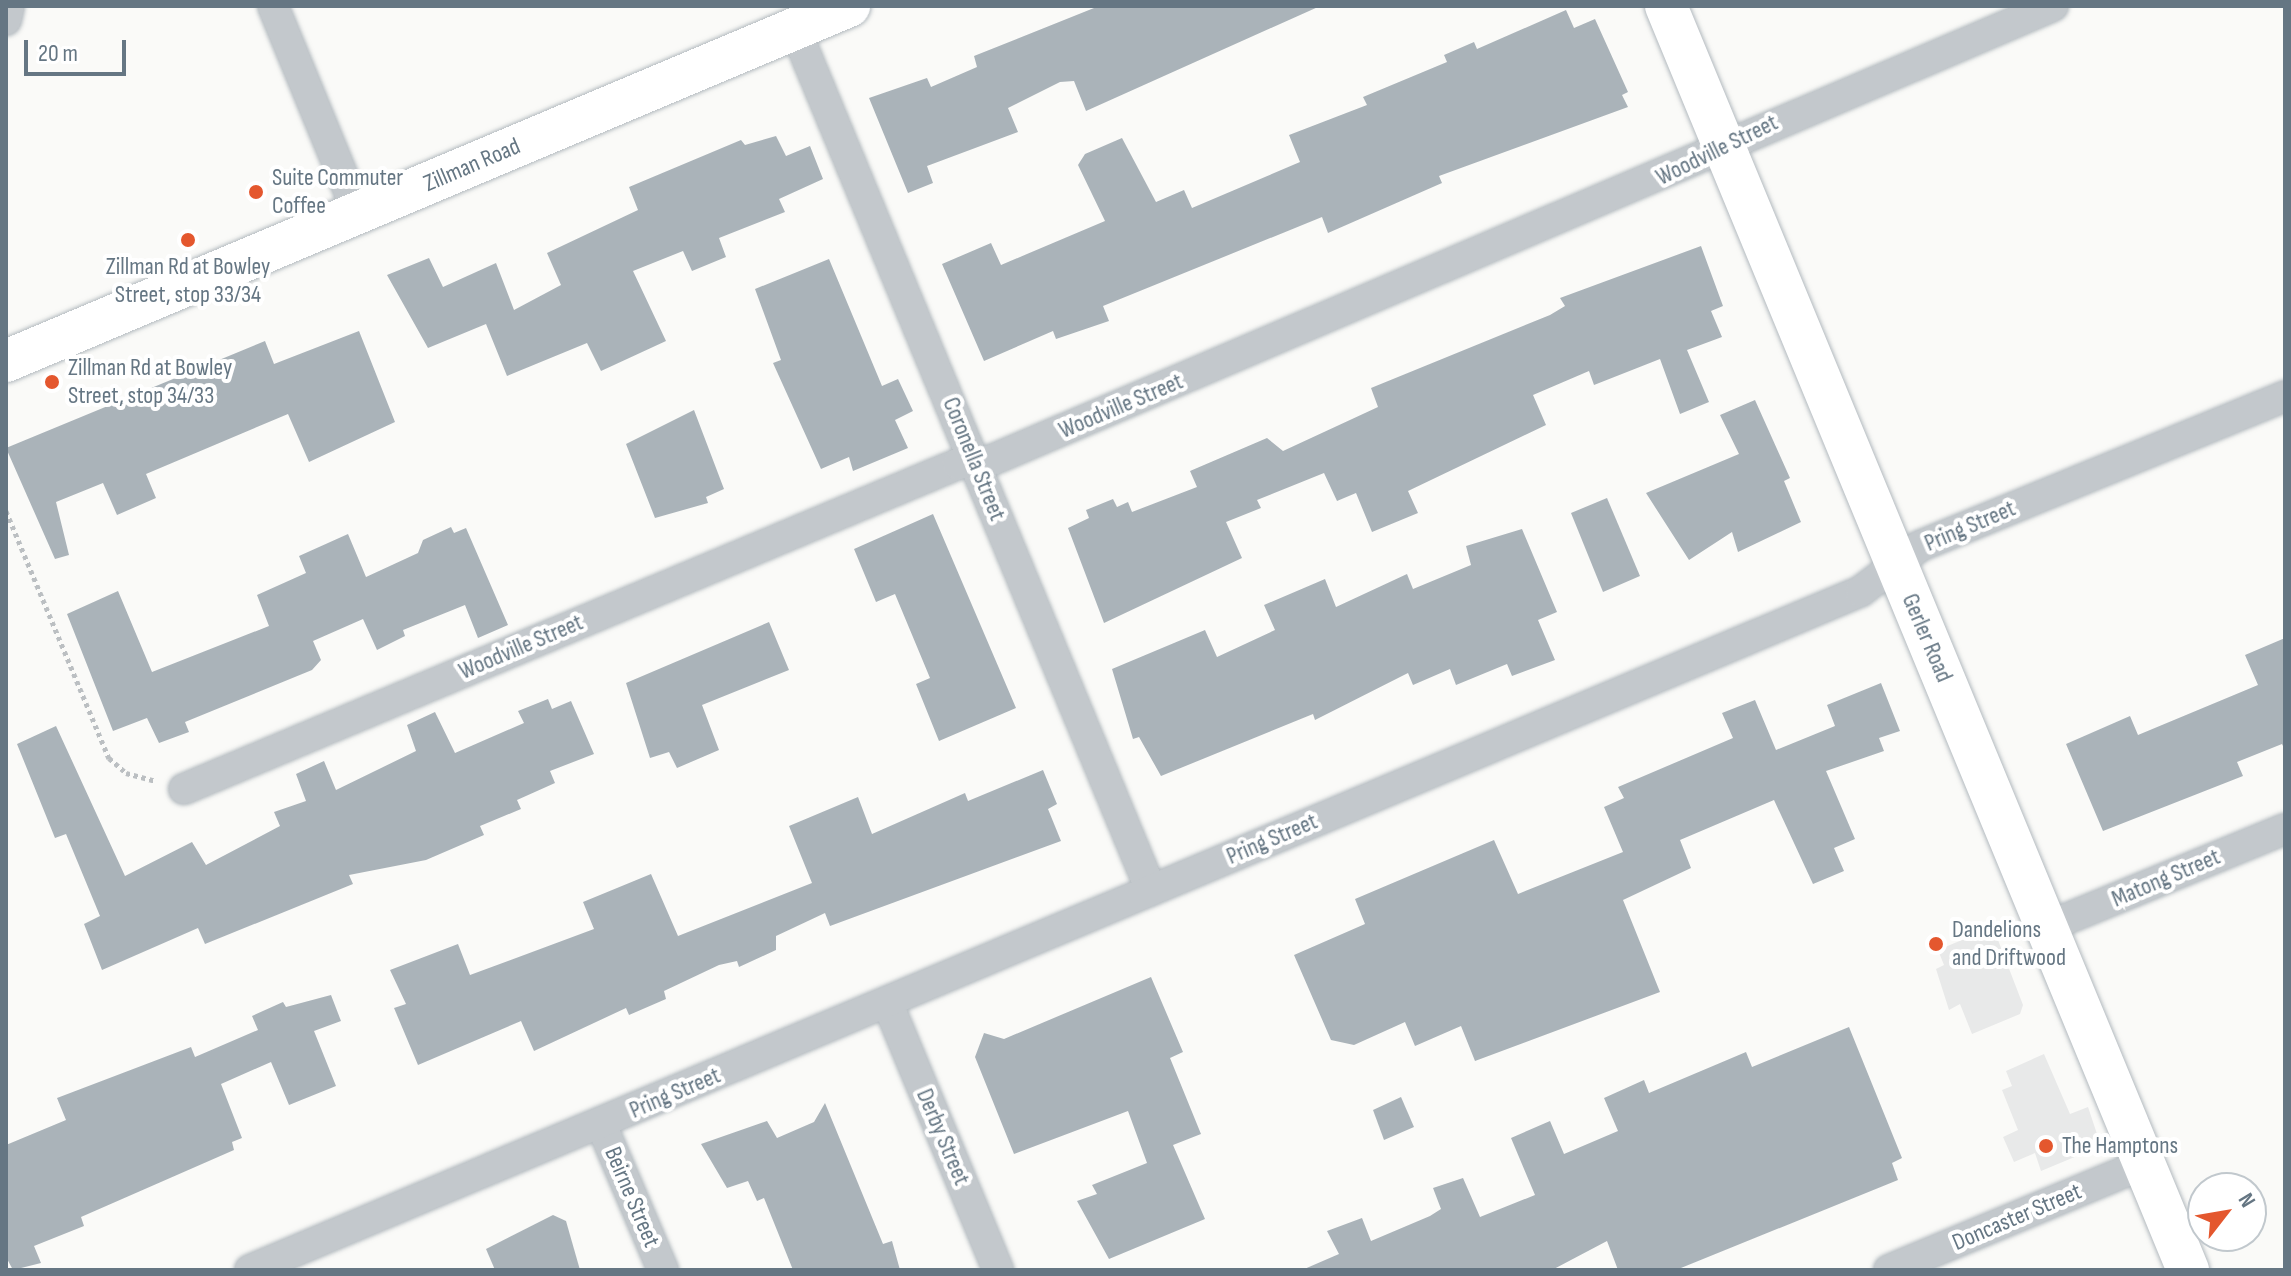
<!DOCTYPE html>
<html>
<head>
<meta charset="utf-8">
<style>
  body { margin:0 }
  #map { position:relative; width:2291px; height:1276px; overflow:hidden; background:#fafaf8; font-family:"Sofia Sans Condensed",sans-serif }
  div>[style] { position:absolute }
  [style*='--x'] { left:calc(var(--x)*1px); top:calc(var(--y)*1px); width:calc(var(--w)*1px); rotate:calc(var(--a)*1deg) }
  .built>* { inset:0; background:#e8e9e9 }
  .building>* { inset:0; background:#aab3b9 }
  .path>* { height:5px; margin-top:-2.5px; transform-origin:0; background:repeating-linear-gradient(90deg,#bbbfc2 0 4px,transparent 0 8px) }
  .roads { filter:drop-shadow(0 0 2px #b3babf) drop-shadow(0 0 2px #b3babf) }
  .street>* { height:30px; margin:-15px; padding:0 15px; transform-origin:15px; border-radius:15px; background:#c3c8cc }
  .secondary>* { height:42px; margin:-21px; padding:0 21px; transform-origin:21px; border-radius:21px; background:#fff }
  .dots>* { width:22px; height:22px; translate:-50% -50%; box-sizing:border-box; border:4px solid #fff; border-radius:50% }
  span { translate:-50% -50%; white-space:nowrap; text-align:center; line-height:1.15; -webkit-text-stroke:8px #fff; paint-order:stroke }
  .street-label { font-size:24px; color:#657683 }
  .poi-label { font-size:24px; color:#657683 }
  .left { translate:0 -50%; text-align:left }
  .frame { position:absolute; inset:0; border:8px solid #657683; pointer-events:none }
  .north { position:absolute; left:2187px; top:1172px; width:80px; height:80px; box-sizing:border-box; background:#fff; border:2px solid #c1c8cd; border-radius:50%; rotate:59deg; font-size:22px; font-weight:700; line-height:32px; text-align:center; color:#657683 }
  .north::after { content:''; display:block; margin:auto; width:28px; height:36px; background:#e4572e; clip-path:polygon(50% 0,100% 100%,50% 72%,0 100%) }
  .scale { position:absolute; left:24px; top:40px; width:102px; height:36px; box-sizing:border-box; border:4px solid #657683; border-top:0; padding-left:10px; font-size:24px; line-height:28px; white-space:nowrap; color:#657683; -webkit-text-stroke:6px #fff; paint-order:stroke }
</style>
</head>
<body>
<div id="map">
  <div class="built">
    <i style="clip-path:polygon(1993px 927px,2023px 1005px,2020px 1014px,1972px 1034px,1960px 1004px,1949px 1010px,1936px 969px,1944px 965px,1938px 950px)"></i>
    <i style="clip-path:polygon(2044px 1054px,2070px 1114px,2088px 1107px,2097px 1134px,2089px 1151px,2041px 1171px,2035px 1153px,2014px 1162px,2003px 1137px,2018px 1130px,2002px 1090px,2012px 1086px,2006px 1071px)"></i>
  </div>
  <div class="building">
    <i style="clip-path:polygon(1099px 6px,1318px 7px,1086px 111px,1074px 81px,1060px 82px,1008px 108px,1018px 132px,927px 166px,933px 183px,908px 193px,869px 98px,927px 78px,931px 87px,977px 67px,974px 56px)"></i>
    <i style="clip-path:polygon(1566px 10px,1574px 28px,1595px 19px,1628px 92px,1622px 95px,1628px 107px,1439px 176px,1442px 183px,1328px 233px,1322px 217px,1103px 306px,1109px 321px,1056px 339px,1053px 331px,984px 361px,942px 264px,991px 243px,1001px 265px,1105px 221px,1078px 165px,1085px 154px,1122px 138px,1156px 202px,1184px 190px,1192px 208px,1300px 162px,1289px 135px,1367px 105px,1363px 97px,1447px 62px,1444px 55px,1474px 42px,1477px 49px)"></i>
    <i style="clip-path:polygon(776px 136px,786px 156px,810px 146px,823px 179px,779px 199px,785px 212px,719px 238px,726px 257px,692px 271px,683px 251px,633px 271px,666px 341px,601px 371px,587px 343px,507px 376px,486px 324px,428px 348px,387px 275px,429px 258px,443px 287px,496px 263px,514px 310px,561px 285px,547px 253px,638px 210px,629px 187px,741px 140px,745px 145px)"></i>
    <i style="clip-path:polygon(1701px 246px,1723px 306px,1711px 311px,1722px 337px,1687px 350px,1709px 402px,1680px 414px,1660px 359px,1594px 385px,1589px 371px,1533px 395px,1546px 425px,1408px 491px,1418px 513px,1372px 532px,1356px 493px,1337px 501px,1324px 473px,1257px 500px,1261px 508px,1226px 522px,1242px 558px,1104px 623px,1068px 528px,1089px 518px,1086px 510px,1113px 499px,1117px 507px,1128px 502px,1132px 512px,1197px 487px,1190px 471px,1267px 438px,1283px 451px,1378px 407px,1371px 388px,1550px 315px,1565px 306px,1560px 298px)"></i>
    <i style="clip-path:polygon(829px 259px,882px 386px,898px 379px,913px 411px,895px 420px,908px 448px,853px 471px,849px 457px,821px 469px,773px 363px,781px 360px,755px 289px)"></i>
    <i style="clip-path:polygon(359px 331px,395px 422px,309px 462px,288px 414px,146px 474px,156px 498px,117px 515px,103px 483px,56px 502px,69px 555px,55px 559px,6px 448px,265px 341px,274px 364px)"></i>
    <i style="clip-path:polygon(1755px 400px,1790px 478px,1784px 481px,1801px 522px,1738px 552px,1732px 532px,1689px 560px,1646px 493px,1739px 454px,1720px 415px)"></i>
    <i style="clip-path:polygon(694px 410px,724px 489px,706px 497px,708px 503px,655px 518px,626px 444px)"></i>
    <i style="clip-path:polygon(1607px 498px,1640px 576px,1603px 592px,1571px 513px)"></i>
    <i style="clip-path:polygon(933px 514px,1016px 708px,939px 741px,916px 684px,930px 678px,895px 594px,876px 602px,854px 549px)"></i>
    <i style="clip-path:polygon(451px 527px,454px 533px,466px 528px,508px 625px,478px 638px,465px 605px,403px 630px,405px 636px,377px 650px,363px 619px,313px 641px,321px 660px,312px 670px,185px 722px,189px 732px,159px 743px,147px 718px,113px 731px,67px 614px,118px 591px,152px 672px,269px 626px,257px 595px,306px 573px,299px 556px,348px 534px,366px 577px,418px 553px,423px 540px)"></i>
    <i style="clip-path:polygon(1522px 529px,1557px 612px,1538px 620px,1555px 660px,1512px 676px,1507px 664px,1456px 685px,1450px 669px,1413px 685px,1408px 673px,1315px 720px,1313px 714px,1161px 776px,1139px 737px,1133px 739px,1112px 669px,1205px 630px,1217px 657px,1275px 630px,1264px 605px,1325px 579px,1336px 607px,1407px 574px,1413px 589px,1471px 565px,1466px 546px)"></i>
    <i style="clip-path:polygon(769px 622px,789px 670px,702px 705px,719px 750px,677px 768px,669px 752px,650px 758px,626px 683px)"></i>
    <i style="clip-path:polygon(2285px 638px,2285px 750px,2282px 744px,2237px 762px,2243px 776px,2103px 831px,2066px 744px,2130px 716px,2138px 735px,2258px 685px,2245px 655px)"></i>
    <i style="clip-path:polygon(1881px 683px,1900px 731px,1879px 738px,1884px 751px,1826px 771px,1855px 839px,1834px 848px,1844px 871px,1813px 884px,1774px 800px,1680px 840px,1691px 868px,1623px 900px,1660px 992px,1475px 1061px,1461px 1026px,1415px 1046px,1405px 1022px,1354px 1045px,1331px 1040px,1294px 955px,1365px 924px,1355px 899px,1494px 840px,1518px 894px,1623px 852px,1604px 807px,1624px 798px,1618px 787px,1733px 738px,1722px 713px,1755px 700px,1776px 750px,1835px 726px,1827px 705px)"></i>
    <i style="clip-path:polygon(548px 699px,552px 709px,571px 701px,594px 754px,550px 771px,555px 783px,517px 800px,521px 809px,480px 826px,484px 835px,426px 860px,349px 875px,353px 884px,205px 944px,198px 928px,102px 970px,84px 924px,100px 916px,66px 834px,55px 838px,17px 744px,56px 726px,125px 876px,192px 842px,206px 865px,280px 826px,274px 812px,306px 801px,296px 774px,324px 761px,336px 790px,416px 751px,407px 725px,435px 712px,455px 753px,524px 723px,518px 711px)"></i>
    <i style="clip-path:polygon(1043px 770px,1057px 804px,1048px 809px,1061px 841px,830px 926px,825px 913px,776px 936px,776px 950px,739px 967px,737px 961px,719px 965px,664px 991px,666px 999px,629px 1015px,626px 1008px,534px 1051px,521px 1021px,418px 1065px,394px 1008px,406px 1004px,390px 970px,458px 944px,470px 975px,594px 929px,583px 902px,651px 874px,678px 936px,812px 883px,789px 826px,858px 797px,872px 834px,965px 793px,968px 801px)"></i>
    <i style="clip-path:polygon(1151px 977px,1183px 1052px,1170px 1058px,1201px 1134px,1173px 1145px,1205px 1219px,1109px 1259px,1077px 1201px,1097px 1194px,1092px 1185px,1147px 1163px,1128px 1111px,1014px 1154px,975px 1057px,984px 1033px,1004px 1039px)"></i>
    <i style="clip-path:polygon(331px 995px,341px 1021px,314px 1031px,336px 1086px,289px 1105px,271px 1062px,221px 1084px,242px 1138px,232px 1142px,234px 1150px,81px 1217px,84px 1226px,34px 1246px,41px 1263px,13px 1270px,6px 1257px,6px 1145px,66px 1120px,57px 1098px,191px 1047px,195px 1057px,258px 1030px,252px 1016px,283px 1002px,286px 1007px)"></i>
    <i style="clip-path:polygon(1849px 1027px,1902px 1158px,1892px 1163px,1898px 1180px,1676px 1270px,1618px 1270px,1607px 1241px,1552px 1270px,1302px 1270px,1339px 1254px,1327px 1231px,1362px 1218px,1371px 1241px,1430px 1216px,1441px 1209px,1433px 1188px,1463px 1178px,1480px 1217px,1535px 1195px,1511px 1138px,1550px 1121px,1564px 1154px,1618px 1131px,1604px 1098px,1644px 1080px,1649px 1093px,1746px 1052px,1752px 1067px)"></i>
    <i style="clip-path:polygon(1401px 1097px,1414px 1127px,1384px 1140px,1373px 1110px)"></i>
    <i style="clip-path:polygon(825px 1103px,883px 1244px,892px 1241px,900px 1270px,793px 1270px,764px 1198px,757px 1201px,748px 1181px,727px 1188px,701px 1144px,767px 1121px,777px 1138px,814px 1122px)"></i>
    <i style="clip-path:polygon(553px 1215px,566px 1221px,580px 1270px,495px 1270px,486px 1249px)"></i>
  </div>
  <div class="path">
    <i style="--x:6;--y:511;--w:268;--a:67.4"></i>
    <i style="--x:109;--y:758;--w:23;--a:41"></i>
    <i style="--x:126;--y:773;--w:31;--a:15"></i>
  </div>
  <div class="roads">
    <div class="street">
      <i style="--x:273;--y:6;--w:224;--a:67.7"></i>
      <i style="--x:6;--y:20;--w:14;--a:-78"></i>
      <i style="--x:795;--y:29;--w:932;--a:67.54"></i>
      <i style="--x:184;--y:789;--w:839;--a:-22.78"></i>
      <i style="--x:958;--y:464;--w:34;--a:-7"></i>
      <i style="--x:992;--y:460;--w:1154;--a:-23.17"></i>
      <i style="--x:2047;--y:927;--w:257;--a:-22.4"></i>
      <i style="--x:888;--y:1004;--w:288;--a:67.5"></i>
      <i style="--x:601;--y:1124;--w:159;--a:67"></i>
      <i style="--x:250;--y:1270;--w:1748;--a:-22.85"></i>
      <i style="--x:1861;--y:591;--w:74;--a:-37.3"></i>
      <i style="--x:1920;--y:546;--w:395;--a:-22.3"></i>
      <i style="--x:1889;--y:1270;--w:276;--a:-22.6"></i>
    </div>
    <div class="secondary">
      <i style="--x:1666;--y:6;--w:1368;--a:67.56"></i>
      <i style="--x:6;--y:361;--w:915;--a:-22.84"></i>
    </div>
  </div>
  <div class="dots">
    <i style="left:256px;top:192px;background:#e4572e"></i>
    <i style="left:188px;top:240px;background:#e4572e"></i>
    <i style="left:52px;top:382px;background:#e4572e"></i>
    <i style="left:1936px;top:944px;background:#e4572e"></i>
    <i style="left:2046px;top:1146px;background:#e4572e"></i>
  </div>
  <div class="street-label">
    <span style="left:1717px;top:150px;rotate:-26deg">Woodville Street</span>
    <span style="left:472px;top:165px;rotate:-23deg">Zillman Road</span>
    <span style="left:1121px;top:406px;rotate:-23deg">Woodville Street</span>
    <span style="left:974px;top:459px;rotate:68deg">Coronella Street</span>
    <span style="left:1970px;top:526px;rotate:-23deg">Pring Street</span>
    <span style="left:1927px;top:638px;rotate:67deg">Gerler Road</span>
    <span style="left:521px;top:647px;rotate:-23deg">Woodville Street</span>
    <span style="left:1272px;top:839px;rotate:-23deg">Pring Street</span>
    <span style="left:2166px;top:878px;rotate:-23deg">Matong Street</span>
    <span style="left:675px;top:1093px;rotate:-23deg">Pring Street</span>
    <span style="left:943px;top:1137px;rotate:67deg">Derby Street</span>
    <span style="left:632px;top:1197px;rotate:67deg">Beirne Street</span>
    <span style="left:2017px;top:1217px;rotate:-23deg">Doncaster Street</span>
  </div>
  <div class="poi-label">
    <span class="left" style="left:272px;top:192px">Suite Commuter<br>Coffee</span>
    <span style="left:188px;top:281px">Zillman Rd at Bowley<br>Street, stop 33/34</span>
    <span class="left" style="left:68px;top:382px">Zillman Rd at Bowley<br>Street, stop 34/33</span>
    <span class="left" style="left:1952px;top:944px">Dandelions<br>and Driftwood</span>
    <span class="left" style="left:2062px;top:1146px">The Hamptons</span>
  </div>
  <div class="frame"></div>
  <div class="north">N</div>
  <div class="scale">20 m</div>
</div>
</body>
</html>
